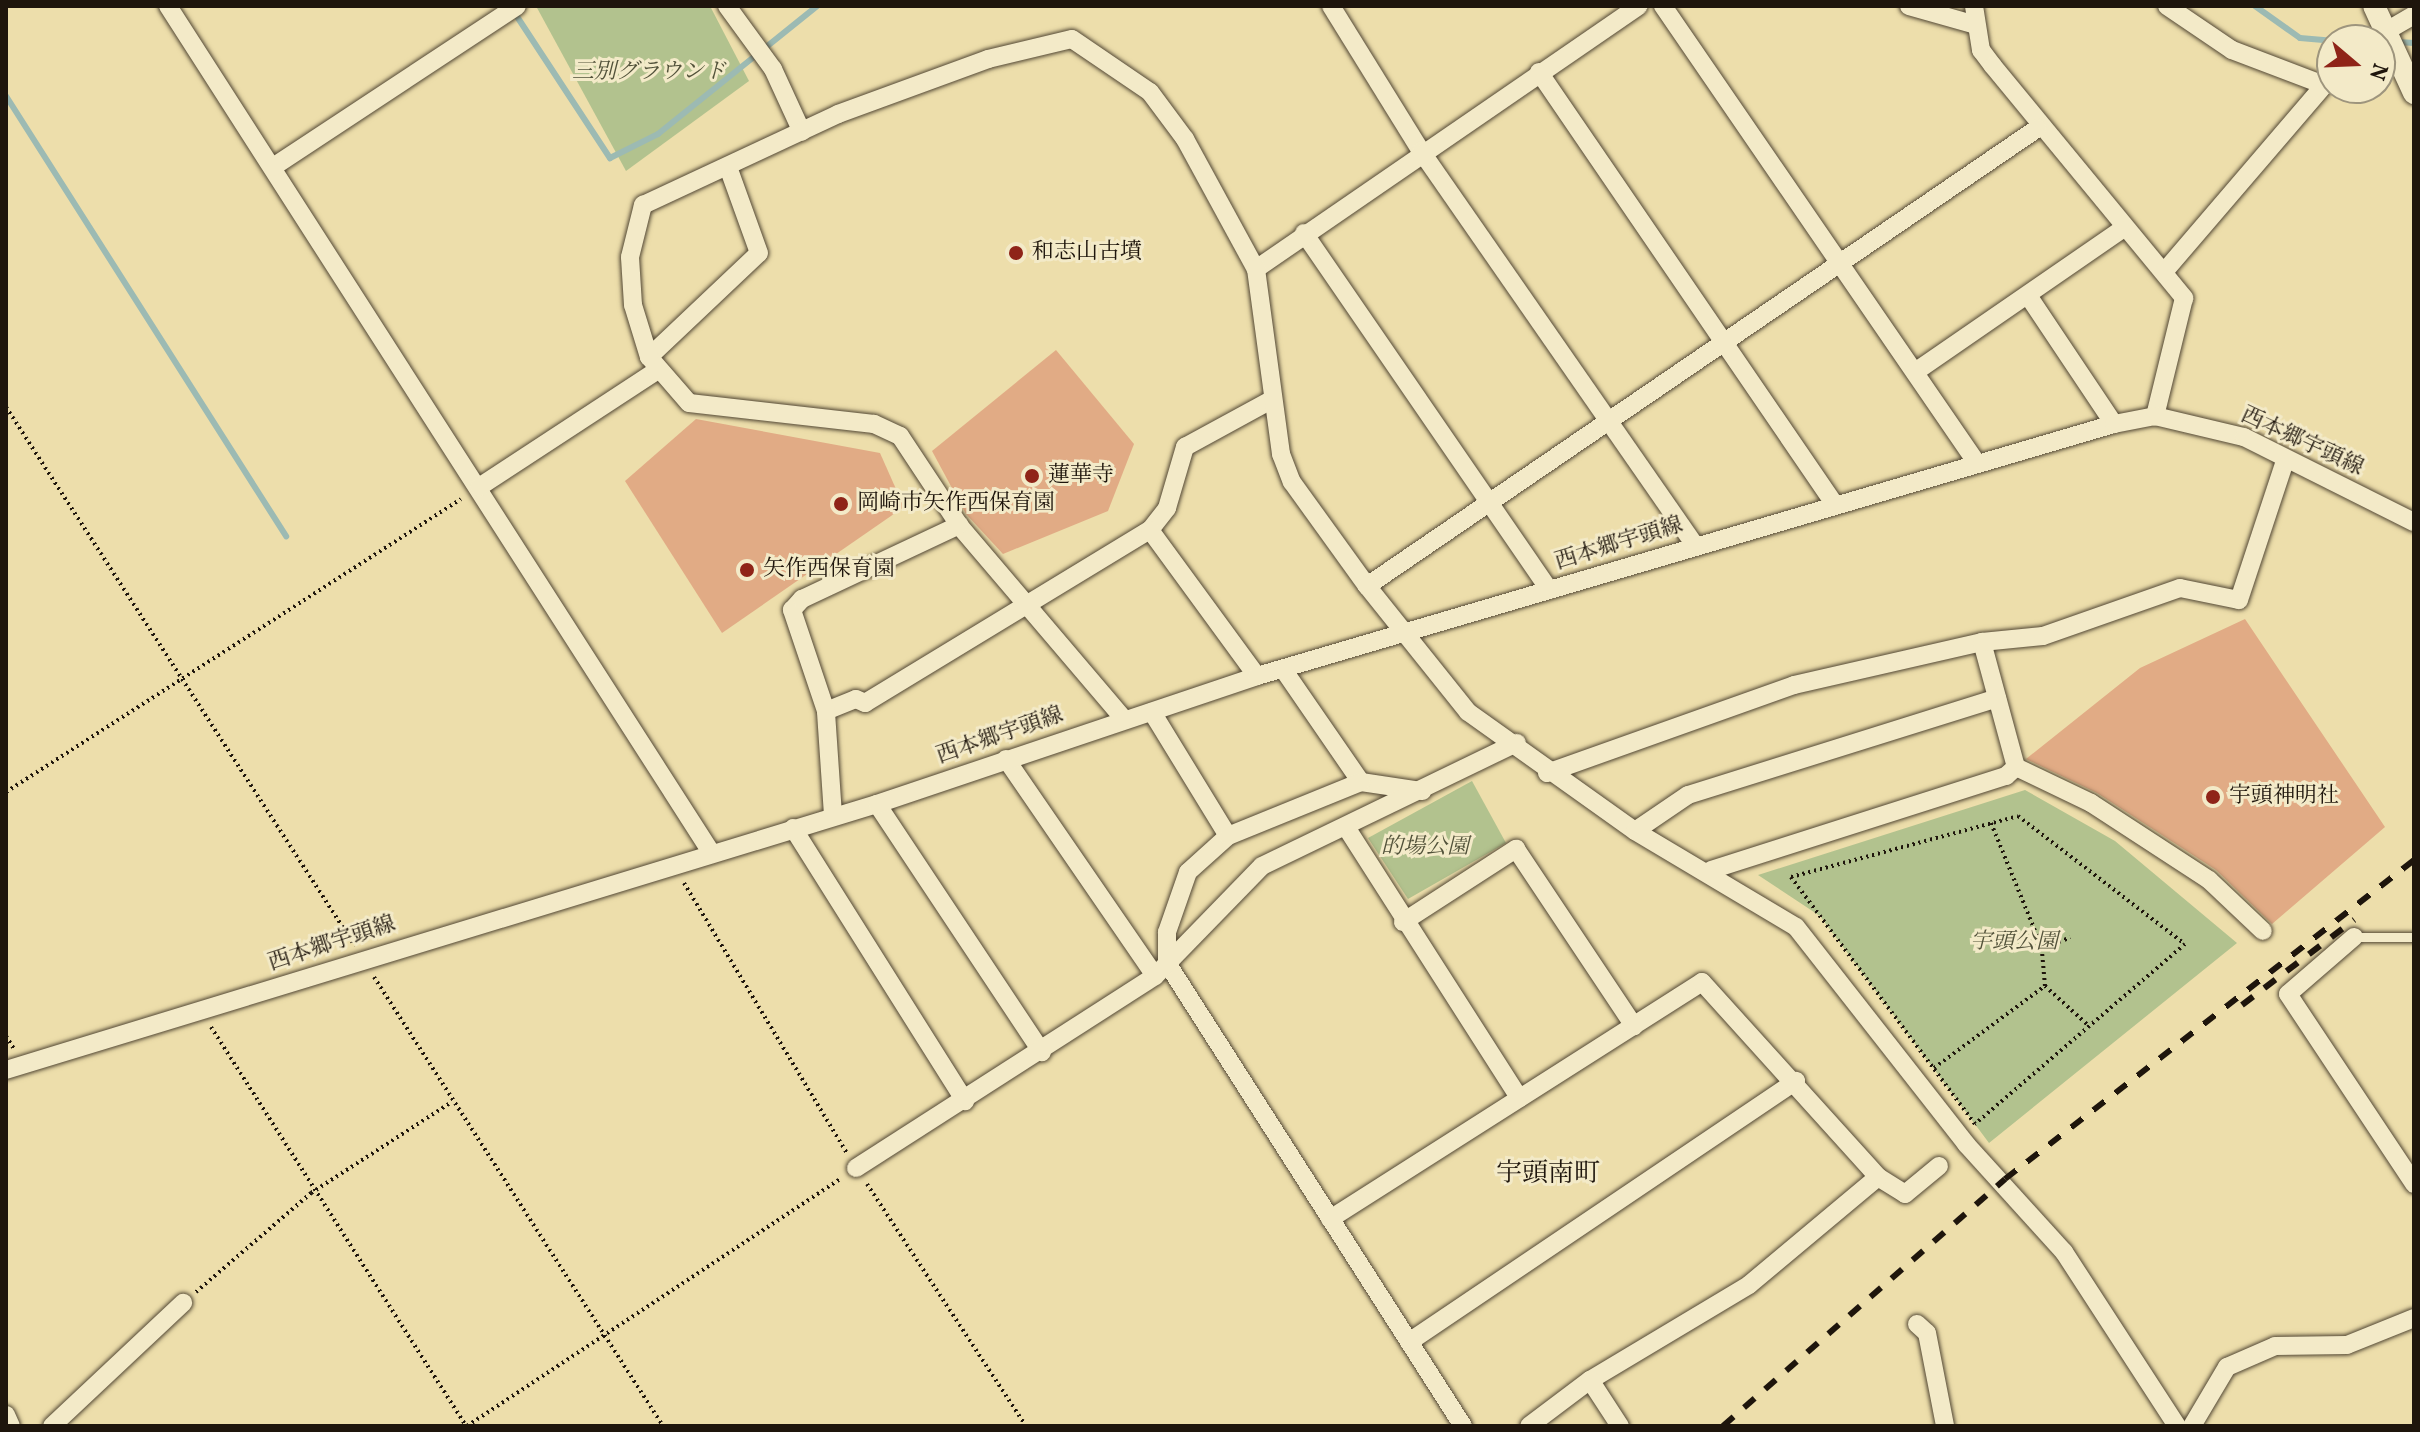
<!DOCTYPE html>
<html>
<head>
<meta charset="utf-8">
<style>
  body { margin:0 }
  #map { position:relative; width:2420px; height:1432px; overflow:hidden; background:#eddeab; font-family:Vollkorn,"Noto Serif JP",serif }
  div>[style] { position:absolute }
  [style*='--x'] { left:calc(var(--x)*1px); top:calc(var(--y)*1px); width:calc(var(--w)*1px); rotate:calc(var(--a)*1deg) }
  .green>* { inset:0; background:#b2c28e }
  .stream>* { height:6px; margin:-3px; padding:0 3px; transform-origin:3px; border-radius:3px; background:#9cbab3 }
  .building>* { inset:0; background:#e1ab85 }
  .path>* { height:4px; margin-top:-2px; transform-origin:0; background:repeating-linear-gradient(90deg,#1e150c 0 2px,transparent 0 6px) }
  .roads { filter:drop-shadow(0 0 2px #524734) drop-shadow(0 0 2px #524734) }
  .service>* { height:9px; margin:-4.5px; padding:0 4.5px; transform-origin:4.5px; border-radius:4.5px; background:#f3eac8 }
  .minor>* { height:18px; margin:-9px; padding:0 9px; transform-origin:9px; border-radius:9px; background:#f3eac8 }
  .tertiary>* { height:22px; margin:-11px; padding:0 11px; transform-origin:11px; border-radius:11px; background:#f3eac8 }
  .rail>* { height:6px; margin-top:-3px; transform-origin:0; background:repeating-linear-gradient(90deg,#1e150c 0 14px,transparent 0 28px) }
  .dots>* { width:22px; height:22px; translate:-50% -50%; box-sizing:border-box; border:4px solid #f3eac8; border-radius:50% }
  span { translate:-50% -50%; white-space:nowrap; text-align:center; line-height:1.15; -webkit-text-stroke:6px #f3eac8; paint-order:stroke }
  .park-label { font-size:22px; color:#52523a; font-style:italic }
  .poi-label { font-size:22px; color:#1e150c }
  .left { translate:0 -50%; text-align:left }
  .street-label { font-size:22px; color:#1e150c }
  .quarter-label { font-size:26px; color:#1e150c }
  .frame { position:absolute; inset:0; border:8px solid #1e150c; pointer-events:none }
  .north { position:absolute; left:2316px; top:24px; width:80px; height:80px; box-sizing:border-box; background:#f3eac8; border:2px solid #9e957d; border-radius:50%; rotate:109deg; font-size:22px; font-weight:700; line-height:32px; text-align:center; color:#1e150c }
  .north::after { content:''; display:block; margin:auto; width:28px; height:36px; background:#8f2418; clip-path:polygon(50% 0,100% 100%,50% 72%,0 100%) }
</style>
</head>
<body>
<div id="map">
  <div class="green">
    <i style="clip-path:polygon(536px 6px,710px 6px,749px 81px,626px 171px)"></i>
    <i style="clip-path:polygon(1472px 781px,1506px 843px,1408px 899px,1368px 838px)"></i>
    <i style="clip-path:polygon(2025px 790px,2115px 841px,2237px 943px,1989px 1143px,1820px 916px,1758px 875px)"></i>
  </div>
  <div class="stream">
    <i style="--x:2255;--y:6;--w:55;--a:35.4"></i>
    <i style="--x:2300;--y:38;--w:32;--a:5"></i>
    <i style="--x:514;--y:12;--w:175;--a:56.7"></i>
    <i style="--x:610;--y:158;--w:54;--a:-26.6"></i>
    <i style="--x:658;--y:134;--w:204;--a:-38.8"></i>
    <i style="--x:2398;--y:42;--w:16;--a:4"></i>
    <i style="--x:6;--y:96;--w:522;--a:57.53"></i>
  </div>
  <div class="building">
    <i style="clip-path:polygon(1056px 350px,1134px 444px,1108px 511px,1003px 554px,966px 514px,932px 451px)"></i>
    <i style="clip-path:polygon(696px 419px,880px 453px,904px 507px,722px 633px,625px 481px)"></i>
    <i style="clip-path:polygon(2245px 619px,2385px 827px,2272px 924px,2216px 870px,2097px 793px,2026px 759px,2140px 668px)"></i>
  </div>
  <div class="path">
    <i style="--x:6;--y:407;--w:642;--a:57.08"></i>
    <i style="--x:6;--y:792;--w:541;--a:-32.78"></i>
    <i style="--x:2018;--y:816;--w:210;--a:37.5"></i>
    <i style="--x:2185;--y:944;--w:277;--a:139.4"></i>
    <i style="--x:1975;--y:1124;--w:308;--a:-126.7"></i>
    <i style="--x:1791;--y:877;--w:235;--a:-15"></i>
    <i style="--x:1991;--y:823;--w:135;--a:67.8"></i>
    <i style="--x:2042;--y:948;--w:30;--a:-20"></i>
    <i style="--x:684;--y:883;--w:315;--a:58.9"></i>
    <i style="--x:374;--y:977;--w:534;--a:57.23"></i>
    <i style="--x:2045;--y:986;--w:59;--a:42.3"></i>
    <i style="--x:211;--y:1027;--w:474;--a:57.4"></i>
    <i style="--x:6;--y:1036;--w:15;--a:58"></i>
    <i style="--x:1934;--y:1068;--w:138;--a:-36.5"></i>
    <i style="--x:2045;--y:986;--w:38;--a:-95"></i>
    <i style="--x:867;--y:1184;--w:290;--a:56.7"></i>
    <i style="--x:196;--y:1292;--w:152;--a:-40.7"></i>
    <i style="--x:311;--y:1193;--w:166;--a:-32.9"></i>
    <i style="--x:467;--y:1426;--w:449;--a:-33.5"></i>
  </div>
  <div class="roads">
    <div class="service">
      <i style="--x:2354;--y:937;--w:60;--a:0"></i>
    </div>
    <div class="minor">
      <i style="--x:168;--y:6;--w:1005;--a:57.31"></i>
      <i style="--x:727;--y:6;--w:78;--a:53.9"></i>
      <i style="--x:773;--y:69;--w:69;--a:65.3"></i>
      <i style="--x:1331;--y:6;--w:171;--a:58.2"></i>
      <i style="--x:1421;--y:151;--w:480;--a:55.2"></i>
      <i style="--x:1663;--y:6;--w:553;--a:55.53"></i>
      <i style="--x:1909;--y:6;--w:70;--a:15.8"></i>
      <i style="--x:1974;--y:6;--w:45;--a:81"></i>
      <i style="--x:1981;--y:50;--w:20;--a:53"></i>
      <i style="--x:1993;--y:66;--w:301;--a:50.5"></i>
      <i style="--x:2184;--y:298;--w:122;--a:103.8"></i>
      <i style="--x:2167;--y:6;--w:78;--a:34.1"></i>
      <i style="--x:2232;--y:50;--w:98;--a:20.8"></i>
      <i style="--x:2371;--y:40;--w:50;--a:-30.2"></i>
      <i style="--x:1539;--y:72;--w:525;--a:55.64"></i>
      <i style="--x:273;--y:167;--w:292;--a:-33.4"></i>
      <i style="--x:1304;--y:233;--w:433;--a:55.5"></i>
      <i style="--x:1256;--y:269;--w:464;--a:-34.5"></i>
      <i style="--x:2164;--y:272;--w:258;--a:-49.4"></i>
      <i style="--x:2029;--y:297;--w:153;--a:56.2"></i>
      <i style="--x:649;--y:357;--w:151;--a:-43.4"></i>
      <i style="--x:759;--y:253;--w:91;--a:-109.8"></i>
      <i style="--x:1915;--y:372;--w:250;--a:-34.6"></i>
      <i style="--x:479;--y:487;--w:214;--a:-33.2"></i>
      <i style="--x:1150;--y:530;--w:28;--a:-52"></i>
      <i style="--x:1167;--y:508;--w:64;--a:-73.6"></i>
      <i style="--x:1185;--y:447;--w:100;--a:-28.6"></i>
      <i style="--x:1367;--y:586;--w:812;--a:-34.32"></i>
      <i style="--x:1982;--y:642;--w:130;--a:74.8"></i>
      <i style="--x:1283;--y:669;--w:137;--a:55.4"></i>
      <i style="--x:1361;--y:782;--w:62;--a:8.4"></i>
      <i style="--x:826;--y:711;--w:32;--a:-22"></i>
      <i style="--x:856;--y:699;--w:10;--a:24"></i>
      <i style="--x:865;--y:703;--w:333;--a:-31.3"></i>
      <i style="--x:1150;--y:530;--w:181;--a:53.8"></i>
      <i style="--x:1152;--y:712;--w:145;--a:58.5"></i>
      <i style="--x:1228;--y:836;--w:54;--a:138"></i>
      <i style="--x:1188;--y:872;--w:64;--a:109.3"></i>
      <i style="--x:1167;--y:932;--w:31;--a:90"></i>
      <i style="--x:1167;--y:963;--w:550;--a:57.41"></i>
      <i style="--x:1123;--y:718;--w:253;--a:-130.4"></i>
      <i style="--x:959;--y:525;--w:107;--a:-123.5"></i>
      <i style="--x:900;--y:436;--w:29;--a:-155"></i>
      <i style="--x:874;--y:424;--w:186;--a:-173.5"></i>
      <i style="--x:689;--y:403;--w:61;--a:-131"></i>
      <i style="--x:649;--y:357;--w:54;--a:-107.1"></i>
      <i style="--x:633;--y:305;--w:48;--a:-93.6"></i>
      <i style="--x:630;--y:257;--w:54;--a:-76"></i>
      <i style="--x:643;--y:205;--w:215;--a:-25"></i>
      <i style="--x:838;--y:114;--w:160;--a:-20.1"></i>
      <i style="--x:988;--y:59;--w:86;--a:-13.4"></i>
      <i style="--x:1072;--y:39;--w:94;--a:34.2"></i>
      <i style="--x:1150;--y:92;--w:59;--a:53.3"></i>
      <i style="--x:1185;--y:139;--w:148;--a:61.4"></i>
      <i style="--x:1256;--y:269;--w:187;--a:82.3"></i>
      <i style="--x:1281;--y:454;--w:30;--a:69"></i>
      <i style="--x:1292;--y:482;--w:128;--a:54.2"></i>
      <i style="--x:1367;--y:586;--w:161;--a:51.3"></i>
      <i style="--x:1468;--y:712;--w:205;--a:35.5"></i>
      <i style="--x:1635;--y:831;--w:187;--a:30.8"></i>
      <i style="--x:1796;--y:927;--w:276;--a:51.9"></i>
      <i style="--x:1966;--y:1144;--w:146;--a:47.8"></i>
      <i style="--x:2064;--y:1252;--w:207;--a:57"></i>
      <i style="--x:1006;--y:759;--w:263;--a:55.5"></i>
      <i style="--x:2016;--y:767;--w:83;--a:25.6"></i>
      <i style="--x:2091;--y:803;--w:141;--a:33.1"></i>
      <i style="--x:2209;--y:880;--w:74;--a:43.4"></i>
      <i style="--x:1547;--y:773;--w:262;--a:-19.6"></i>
      <i style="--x:1794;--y:685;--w:193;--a:-12.9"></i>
      <i style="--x:1982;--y:642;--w:61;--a:-5.6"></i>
      <i style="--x:2043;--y:636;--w:145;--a:-19.3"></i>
      <i style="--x:2180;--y:588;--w:60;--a:11.5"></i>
      <i style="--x:2239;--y:600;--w:146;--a:-71.7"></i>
      <i style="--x:877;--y:804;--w:298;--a:56.4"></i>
      <i style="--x:833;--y:815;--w:104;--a:-93.9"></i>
      <i style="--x:826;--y:711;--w:107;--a:-108.6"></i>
      <i style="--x:792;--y:610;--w:15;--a:-48"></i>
      <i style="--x:802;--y:599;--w:174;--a:-25.2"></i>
      <i style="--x:1346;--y:827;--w:322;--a:57.4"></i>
      <i style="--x:793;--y:828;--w:323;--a:57.8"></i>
      <i style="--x:1635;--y:831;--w:64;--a:-34.2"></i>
      <i style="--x:1688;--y:795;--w:324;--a:-17.4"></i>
      <i style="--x:1228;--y:836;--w:144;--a:-22.1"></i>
      <i style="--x:1711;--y:870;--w:310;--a:-17.7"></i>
      <i style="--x:2006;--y:776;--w:13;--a:-42"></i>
      <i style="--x:1403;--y:922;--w:135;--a:-32.9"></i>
      <i style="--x:1516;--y:849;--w:213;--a:56.3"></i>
      <i style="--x:2354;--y:937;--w:87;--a:139.2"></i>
      <i style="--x:2288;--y:994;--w:228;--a:56.4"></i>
      <i style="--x:6;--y:1070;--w:911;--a:-16.98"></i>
      <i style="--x:877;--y:804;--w:401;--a:-18.6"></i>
      <i style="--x:1257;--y:676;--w:893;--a:-16.39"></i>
      <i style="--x:2114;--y:424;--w:42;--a:-11"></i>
      <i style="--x:2155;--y:416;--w:91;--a:13.3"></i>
      <i style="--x:2244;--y:437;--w:190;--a:26.6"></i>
      <i style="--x:856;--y:1168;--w:355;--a:-32.7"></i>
      <i style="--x:1155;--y:976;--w:153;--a:-45.8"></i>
      <i style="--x:1262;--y:866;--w:283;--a:-25.8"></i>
      <i style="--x:1878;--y:1177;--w:32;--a:32"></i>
      <i style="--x:1905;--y:1194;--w:44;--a:-39.5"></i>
      <i style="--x:1330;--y:1219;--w:441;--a:-32.5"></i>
      <i style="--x:1702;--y:982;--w:263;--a:47.9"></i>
      <i style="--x:1878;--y:1177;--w:168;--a:140.1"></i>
      <i style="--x:1749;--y:1285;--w:185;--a:149.1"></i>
      <i style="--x:1590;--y:1380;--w:76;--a:143"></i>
      <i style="--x:1917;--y:1324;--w:13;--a:42"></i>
      <i style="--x:1927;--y:1333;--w:95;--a:79"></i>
      <i style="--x:1409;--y:1342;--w:467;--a:-34"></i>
      <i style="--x:1590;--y:1380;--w:55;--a:56.9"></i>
      <i style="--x:6;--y:1415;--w:12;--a:66"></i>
      <i style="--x:52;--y:1426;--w:180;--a:-43.2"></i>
      <i style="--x:2192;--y:1426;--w:69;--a:-59.3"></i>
      <i style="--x:2227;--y:1367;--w:52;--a:-23.6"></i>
      <i style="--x:2275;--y:1346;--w:72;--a:-0.8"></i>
      <i style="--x:2347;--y:1345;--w:72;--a:-21.9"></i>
    </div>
    <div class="tertiary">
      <i style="--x:2374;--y:6;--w:96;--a:65.3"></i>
    </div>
  </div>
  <div class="rail">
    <i style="--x:2242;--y:1005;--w:141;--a:-37.2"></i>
    <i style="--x:1723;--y:1426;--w:375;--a:-41.2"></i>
    <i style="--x:2005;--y:1179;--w:519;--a:-37.95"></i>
  </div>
  <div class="dots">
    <i style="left:1016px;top:253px;background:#8f2418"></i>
    <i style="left:1032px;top:476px;background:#8f2418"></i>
    <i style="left:841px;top:504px;background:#8f2418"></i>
    <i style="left:747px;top:570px;background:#8f2418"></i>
    <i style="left:2213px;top:797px;background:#8f2418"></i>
  </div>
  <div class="park-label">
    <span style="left:649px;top:73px">三別グラウンド</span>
    <span style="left:1425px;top:848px">的場公園</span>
    <span style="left:2014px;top:943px">宇頭公園</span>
  </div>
  <div class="poi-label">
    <span class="left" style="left:1032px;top:253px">和志山古墳</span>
    <span class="left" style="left:1048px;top:476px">蓮華寺</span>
    <span class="left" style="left:857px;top:504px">岡崎市矢作西保育園</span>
    <span class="left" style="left:763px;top:570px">矢作西保育園</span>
    <span class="left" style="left:2229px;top:797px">宇頭神明社</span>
  </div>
  <div class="street-label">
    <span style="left:2302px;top:442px;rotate:25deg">西本郷宇頭線</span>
    <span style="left:1619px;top:544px;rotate:-17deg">西本郷宇頭線</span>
    <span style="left:1000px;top:736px;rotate:-19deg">西本郷宇頭線</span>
    <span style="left:332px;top:944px;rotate:-18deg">西本郷宇頭線</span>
  </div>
  <div class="quarter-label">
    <span style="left:1548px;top:1175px">宇頭南町</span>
  </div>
  <div class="frame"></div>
  <div class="north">N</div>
</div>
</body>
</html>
